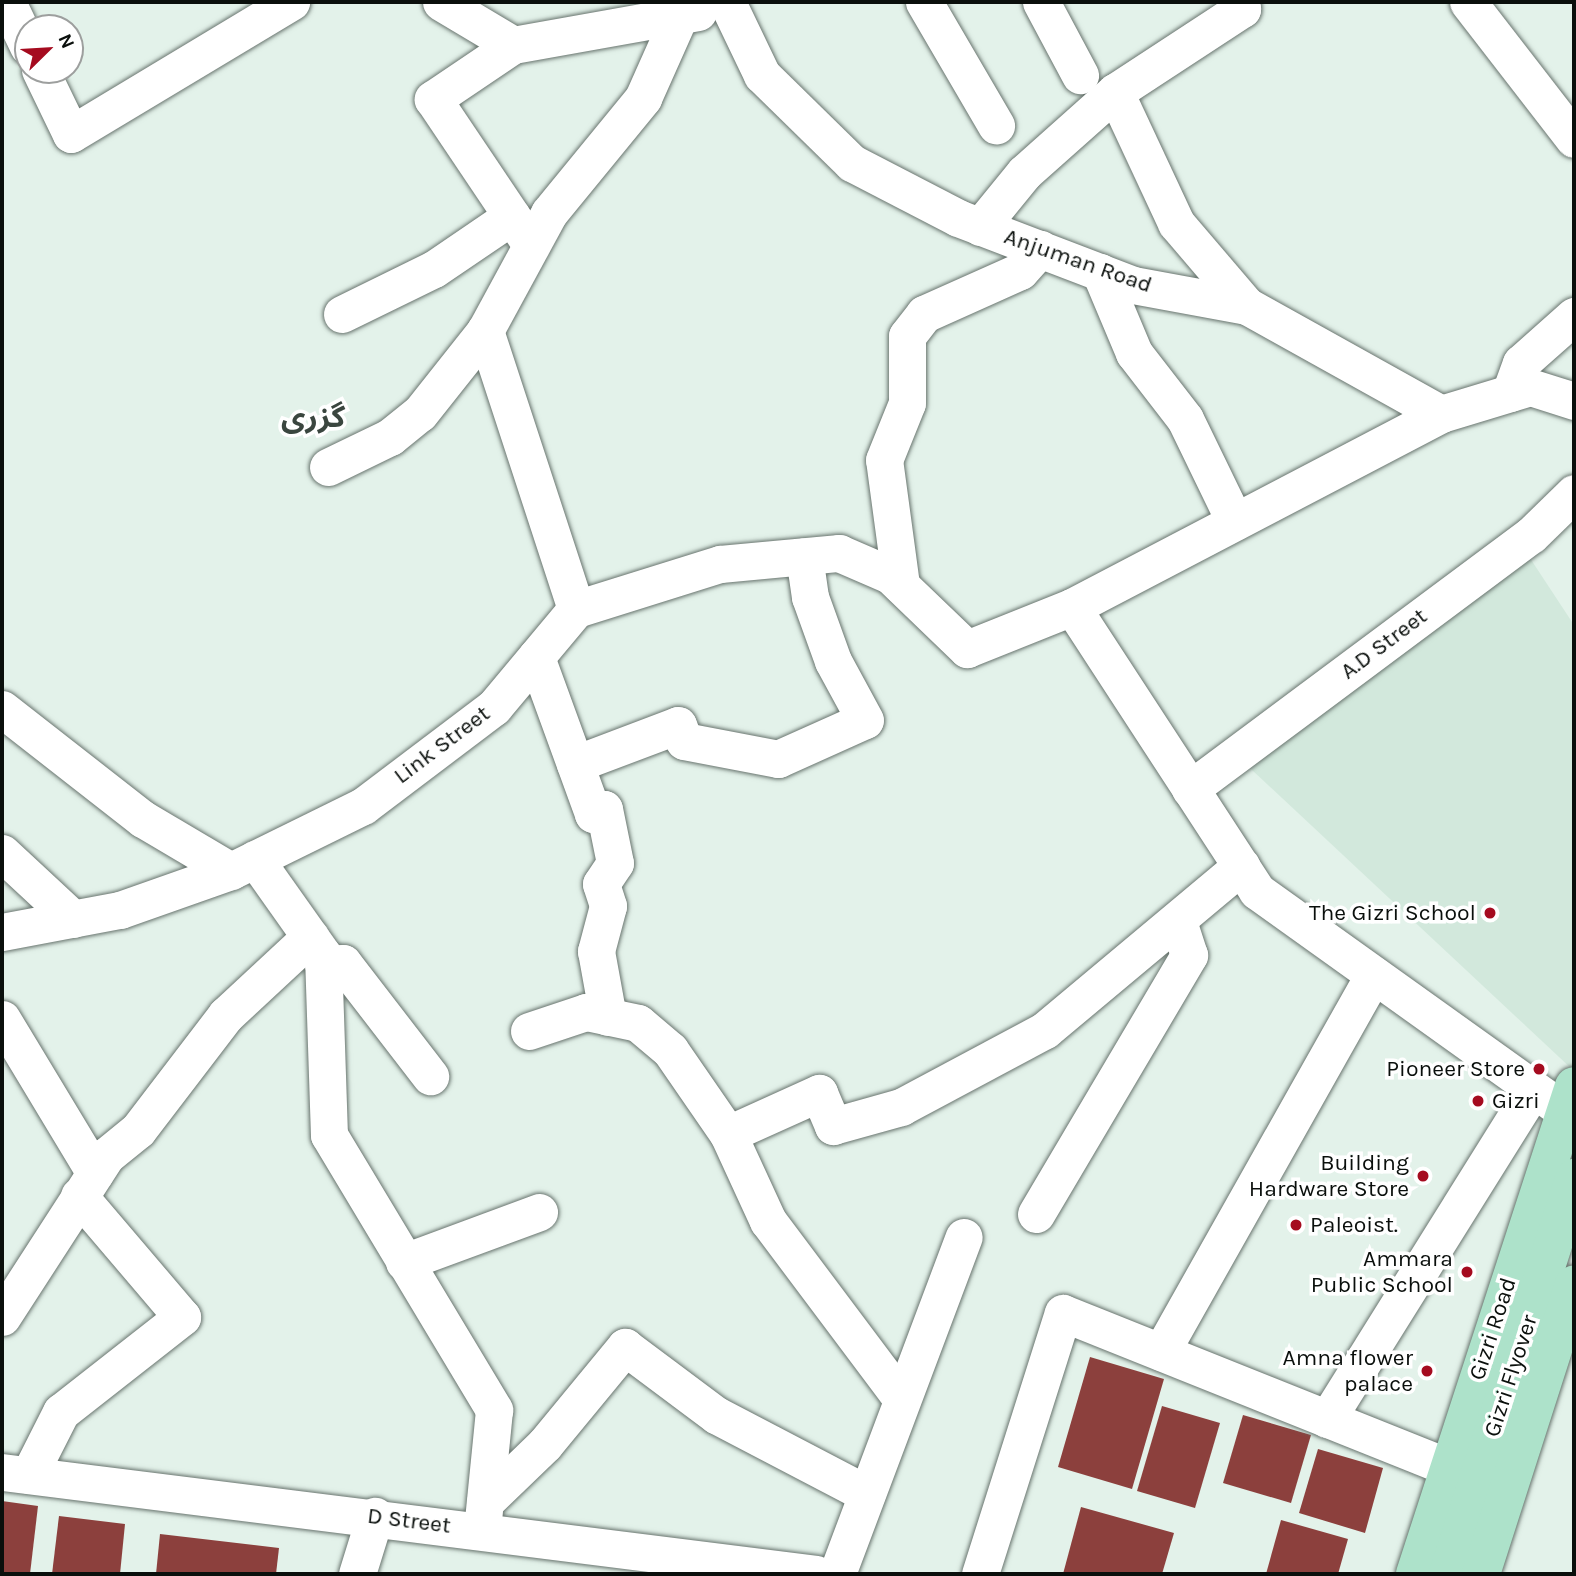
<!DOCTYPE html>
<html>
<head>
<meta charset="utf-8">
<style>
  body { margin:0 }
  #map { position:relative; width:1576px; height:1576px; overflow:hidden; background:#e3f2ea; font-family:Karla,"Noto Sans Arabic",sans-serif }
  div>[style] { position:absolute }
  [style*='--x'] { left:calc(var(--x)*1px); top:calc(var(--y)*1px); width:calc(var(--w)*1px); rotate:calc(var(--a)*1deg) }
  .built>* { inset:0; background:#d2e8dc }
  .building>* { inset:0; background:#8c403d }
  .roads { filter:drop-shadow(0 0 2px #68746e) drop-shadow(0 0 2px #68746e) }
  .minor>* { height:37px; margin:-18.5px; padding:0 18.5px; transform-origin:18.5px; border-radius:18.5px; background:#fff }
  .major>* { height:38px; margin:-19px; padding:0 19px; transform-origin:19px; border-radius:19px; background:#ade2ca }
  .dots>* { width:19px; height:19px; translate:-50% -50%; box-sizing:border-box; border:4px solid #fff; border-radius:50% }
  span { translate:-50% -50%; white-space:nowrap; text-align:center; line-height:1.15; -webkit-text-stroke:7px #fff; paint-order:stroke }
  .street-label { font-size:23px; color:#0a0f0c }
  .poi-label { font-size:23px; color:#0a0f0c }
  .right { translate:-100% -50%; text-align:right }
  .left { translate:0 -50%; text-align:left }
  .district-label { font-size:30px; color:#3a463f; font-weight:700 }
  .frame { position:absolute; inset:0; border:4px solid #0a0f0c; pointer-events:none }
  .north { position:absolute; left:14px; top:14px; width:70px; height:70px; box-sizing:border-box; background:#fff; border:2px solid #9d9f9e; border-radius:50%; rotate:66deg; font-size:19px; font-weight:700; line-height:28px; text-align:center; color:#0a0f0c }
  .north::after { content:''; display:block; margin:auto; width:24px; height:32px; background:#a50b1f; clip-path:polygon(50% 0,100% 100%,50% 72%,0 100%) }
</style>
</head>
<body>
<div id="map">
  <div class="built">
    <i style="clip-path:polygon(1520px 543px,1574px 625px,1574px 1071px,1236px 755px)"></i>
  </div>
  <div class="building">
    <i style="clip-path:polygon(1090px 1357px,1164px 1379px,1132px 1489px,1058px 1467px)"></i>
    <i style="clip-path:polygon(1162px 1406px,1220px 1423px,1195px 1508px,1137px 1491px)"></i>
    <i style="clip-path:polygon(1243px 1415px,1311px 1435px,1291px 1503px,1223px 1483px)"></i>
    <i style="clip-path:polygon(1318px 1449px,1383px 1468px,1365px 1533px,1299px 1513px)"></i>
    <i style="clip-path:polygon(2px 1501px,38px 1506px,30px 1574px,2px 1574px)"></i>
    <i style="clip-path:polygon(1081px 1507px,1174px 1533px,1162px 1574px,1063px 1574px)"></i>
    <i style="clip-path:polygon(59px 1516px,125px 1524px,120px 1574px,52px 1574px)"></i>
    <i style="clip-path:polygon(1281px 1520px,1348px 1539px,1338px 1574px,1266px 1574px)"></i>
    <i style="clip-path:polygon(160px 1534px,279px 1548px,276px 1574px,156px 1574px)"></i>
  </div>
  <div class="roads">
    <div class="minor">
      <i style="--x:7;--y:2;--w:49;--a:64.5"></i>
      <i style="--x:441;--y:2;--w:84;--a:30.8"></i>
      <i style="--x:513;--y:45;--w:188;--a:-10.1"></i>
      <i style="--x:727;--y:2;--w:81;--a:64.4"></i>
      <i style="--x:762;--y:75;--w:126;--a:44.4"></i>
      <i style="--x:852;--y:163;--w:119;--a:27.4"></i>
      <i style="--x:958;--y:218;--w:187;--a:20.9"></i>
      <i style="--x:1133;--y:285;--w:116;--a:10.4"></i>
      <i style="--x:1247;--y:306;--w:222;--a:29.1"></i>
      <i style="--x:1441;--y:414;--w:93;--a:-16.9"></i>
      <i style="--x:1530;--y:387;--w:46;--a:17.7"></i>
      <i style="--x:924;--y:2;--w:143;--a:59.7"></i>
      <i style="--x:1041;--y:2;--w:83;--a:61.9"></i>
      <i style="--x:1468;--y:2;--w:173;--a:52.3"></i>
      <i style="--x:513;--y:45;--w:97;--a:146"></i>
      <i style="--x:433;--y:99;--w:176;--a:56.1"></i>
      <i style="--x:40;--y:70;--w:71;--a:64.2"></i>
      <i style="--x:71;--y:134;--w:257;--a:-31"></i>
      <i style="--x:1115;--y:92;--w:145;--a:65"></i>
      <i style="--x:1176;--y:223;--w:109;--a:49.5"></i>
      <i style="--x:980;--y:227;--w:70;--a:-50.8"></i>
      <i style="--x:1024;--y:173;--w:122;--a:-41.7"></i>
      <i style="--x:1115;--y:92;--w:152;--a:-33.2"></i>
      <i style="--x:1242;--y:9;--w:7;--a:-98"></i>
      <i style="--x:1100;--y:272;--w:88;--a:67.2"></i>
      <i style="--x:1134;--y:353;--w:83;--a:52.3"></i>
      <i style="--x:1185;--y:419;--w:114;--a:64.1"></i>
      <i style="--x:342;--y:314;--w:102;--a:-26.1"></i>
      <i style="--x:434;--y:269;--w:94;--a:-34.2"></i>
      <i style="--x:1510;--y:393;--w:32;--a:-70"></i>
      <i style="--x:1521;--y:363;--w:71;--a:-41.6"></i>
      <i style="--x:328;--y:467;--w:69;--a:-25.8"></i>
      <i style="--x:390;--y:437;--w:38;--a:-39"></i>
      <i style="--x:420;--y:413;--w:105;--a:-51.6"></i>
      <i style="--x:485;--y:331;--w:134;--a:-61.5"></i>
      <i style="--x:549;--y:213;--w:149;--a:-50.7"></i>
      <i style="--x:643;--y:98;--w:89;--a:-66"></i>
      <i style="--x:901;--y:585;--w:126;--a:-97.7"></i>
      <i style="--x:884;--y:460;--w:61;--a:-68"></i>
      <i style="--x:907;--y:403;--w:67;--a:-90"></i>
      <i style="--x:907;--y:336;--w:28;--a:-52"></i>
      <i style="--x:924;--y:314;--w:105;--a:-24.1"></i>
      <i style="--x:1020;--y:271;--w:30;--a:-48"></i>
      <i style="--x:1072;--y:607;--w:416;--a:-27.6"></i>
      <i style="--x:576;--y:609;--w:151;--a:-17.4"></i>
      <i style="--x:720;--y:564;--w:120;--a:-5.3"></i>
      <i style="--x:839;--y:553;--w:56;--a:23.3"></i>
      <i style="--x:890;--y:575;--w:107;--a:43.9"></i>
      <i style="--x:967;--y:649;--w:113;--a:-21.8"></i>
      <i style="--x:1072;--y:607;--w:339;--a:56.9"></i>
      <i style="--x:1257;--y:891;--w:390;--a:35.6"></i>
      <i style="--x:536;--y:657;--w:167;--a:70"></i>
      <i style="--x:593;--y:814;--w:12;--a:-24"></i>
      <i style="--x:604;--y:809;--w:55;--a:78.5"></i>
      <i style="--x:615;--y:863;--w:25;--a:124"></i>
      <i style="--x:601;--y:884;--w:23;--a:72"></i>
      <i style="--x:608;--y:906;--w:47;--a:104.9"></i>
      <i style="--x:596;--y:951;--w:67;--a:79.7"></i>
      <i style="--x:2;--y:709;--w:179;--a:38"></i>
      <i style="--x:143;--y:819;--w:102;--a:30.6"></i>
      <i style="--x:575;--y:764;--w:110;--a:-20.7"></i>
      <i style="--x:678;--y:725;--w:17;--a:69"></i>
      <i style="--x:684;--y:741;--w:96;--a:10.8"></i>
      <i style="--x:778;--y:759;--w:95;--a:-24.1"></i>
      <i style="--x:865;--y:720;--w:67;--a:-118.5"></i>
      <i style="--x:833;--y:661;--w:68;--a:-109.8"></i>
      <i style="--x:810;--y:597;--w:41;--a:-98.3"></i>
      <i style="--x:1190;--y:789;--w:425;--a:-36.7"></i>
      <i style="--x:1531;--y:535;--w:60;--a:-44.3"></i>
      <i style="--x:2;--y:853;--w:97;--a:42.9"></i>
      <i style="--x:255;--y:859;--w:118;--a:54.7"></i>
      <i style="--x:323;--y:955;--w:180;--a:88.1"></i>
      <i style="--x:329;--y:1135;--w:321;--a:59"></i>
      <i style="--x:494;--y:1410;--w:121;--a:95.7"></i>
      <i style="--x:2;--y:932;--w:120;--a:-10.6"></i>
      <i style="--x:120;--y:910;--w:118;--a:-19.4"></i>
      <i style="--x:231;--y:871;--w:147;--a:-26.2"></i>
      <i style="--x:363;--y:806;--w:164;--a:-37.1"></i>
      <i style="--x:494;--y:707;--w:128;--a:-50.1"></i>
      <i style="--x:576;--y:609;--w:293;--a:-108.1"></i>
      <i style="--x:323;--y:964;--w:20;--a:-3"></i>
      <i style="--x:343;--y:963;--w:143;--a:52.4"></i>
      <i style="--x:2;--y:1019;--w:180;--a:58.9"></i>
      <i style="--x:529;--y:1031;--w:60;--a:-18.4"></i>
      <i style="--x:586;--y:1012;--w:53;--a:11.9"></i>
      <i style="--x:638;--y:1023;--w:42;--a:40.2"></i>
      <i style="--x:670;--y:1050;--w:102;--a:55.4"></i>
      <i style="--x:728;--y:1134;--w:96;--a:65.3"></i>
      <i style="--x:768;--y:1221;--w:221;--a:53.1"></i>
      <i style="--x:728;--y:1134;--w:100;--a:-24.3"></i>
      <i style="--x:819;--y:1093;--w:36;--a:67"></i>
      <i style="--x:833;--y:1126;--w:71;--a:-15.6"></i>
      <i style="--x:901;--y:1107;--w:163;--a:-28.1"></i>
      <i style="--x:1045;--y:1030;--w:256;--a:-39.9"></i>
      <i style="--x:1036;--y:1214;--w:301;--a:-59.4"></i>
      <i style="--x:1189;--y:955;--w:36;--a:-108"></i>
      <i style="--x:404;--y:1262;--w:144;--a:-20.3"></i>
      <i style="--x:2;--y:1317;--w:192;--a:-57.1"></i>
      <i style="--x:106;--y:1156;--w:41;--a:-39.1"></i>
      <i style="--x:138;--y:1130;--w:145;--a:-52.6"></i>
      <i style="--x:226;--y:1015;--w:115;--a:-42.9"></i>
      <i style="--x:1161;--y:1352;--w:433;--a:-60.6"></i>
      <i style="--x:1327;--y:1419;--w:387;--a:-58"></i>
      <i style="--x:2;--y:1472;--w:820;--a:7.14"></i>
      <i style="--x:29;--y:1475;--w:71;--a:-63.1"></i>
      <i style="--x:61;--y:1412;--w:154;--a:-38.1"></i>
      <i style="--x:182;--y:1317;--w:159;--a:-130.4"></i>
      <i style="--x:485;--y:1502;--w:83;--a:-44"></i>
      <i style="--x:545;--y:1444;--w:126;--a:-50.5"></i>
      <i style="--x:625;--y:1347;--w:114;--a:36.8"></i>
      <i style="--x:716;--y:1415;--w:170;--a:27.6"></i>
      <i style="--x:357;--y:1574;--w:61;--a:-72.8"></i>
      <i style="--x:837;--y:1574;--w:360;--a:-69.4"></i>
      <i style="--x:980;--y:1574;--w:274;--a:-72.4"></i>
      <i style="--x:1063;--y:1313;--w:415;--a:21.8"></i>
    </div>
    <div class="major">
      <i style="--x:1415;--y:1574;--w:513;--a:-71.95"></i>
      <i style="--x:1448;--y:1574;--w:416;--a:-72.3"></i>
      <i style="--x:1481;--y:1574;--w:304;--a:-72.2"></i>
    </div>
  </div>
  <div class="dots">
    <i style="left:1490px;top:913px;background:#a50b1f"></i>
    <i style="left:1539px;top:1069px;background:#a50b1f"></i>
    <i style="left:1478px;top:1101px;background:#a50b1f"></i>
    <i style="left:1423px;top:1176px;background:#a50b1f"></i>
    <i style="left:1296px;top:1225px;background:#a50b1f"></i>
    <i style="left:1467px;top:1272px;background:#a50b1f"></i>
    <i style="left:1427px;top:1371px;background:#a50b1f"></i>
  </div>
  <div class="street-label">
    <span style="left:1078px;top:261px;rotate:19deg">Anjuman Road</span>
    <span style="left:1384px;top:644px;rotate:-37deg">A.D Street</span>
    <span style="left:442px;top:745px;rotate:-37deg">Link Street</span>
    <span style="left:1493px;top:1329px;rotate:-72deg">Gizri Road</span>
    <span style="left:1511px;top:1376px;rotate:-72deg">Gizri Flyover</span>
    <span style="left:409px;top:1521px;rotate:7deg">D Street</span>
  </div>
  <div class="poi-label">
    <span class="right" style="left:1476px;top:913px">The Gizri School</span>
    <span class="right" style="left:1525px;top:1069px">Pioneer Store</span>
    <span class="left" style="left:1492px;top:1101px">Gizri</span>
    <span class="right" style="left:1409px;top:1176px">Building<br>Hardware Store</span>
    <span class="left" style="left:1310px;top:1225px">Paleoist.</span>
    <span class="right" style="left:1453px;top:1272px">Ammara<br>Public School</span>
    <span class="right" style="left:1413px;top:1371px">Amna flower<br>palace</span>
  </div>
  <div class="district-label">
    <span style="left:313px;top:417px">گزری</span>
  </div>
  <div class="frame"></div>
  <div class="north">N</div>
</div>
</body>
</html>
